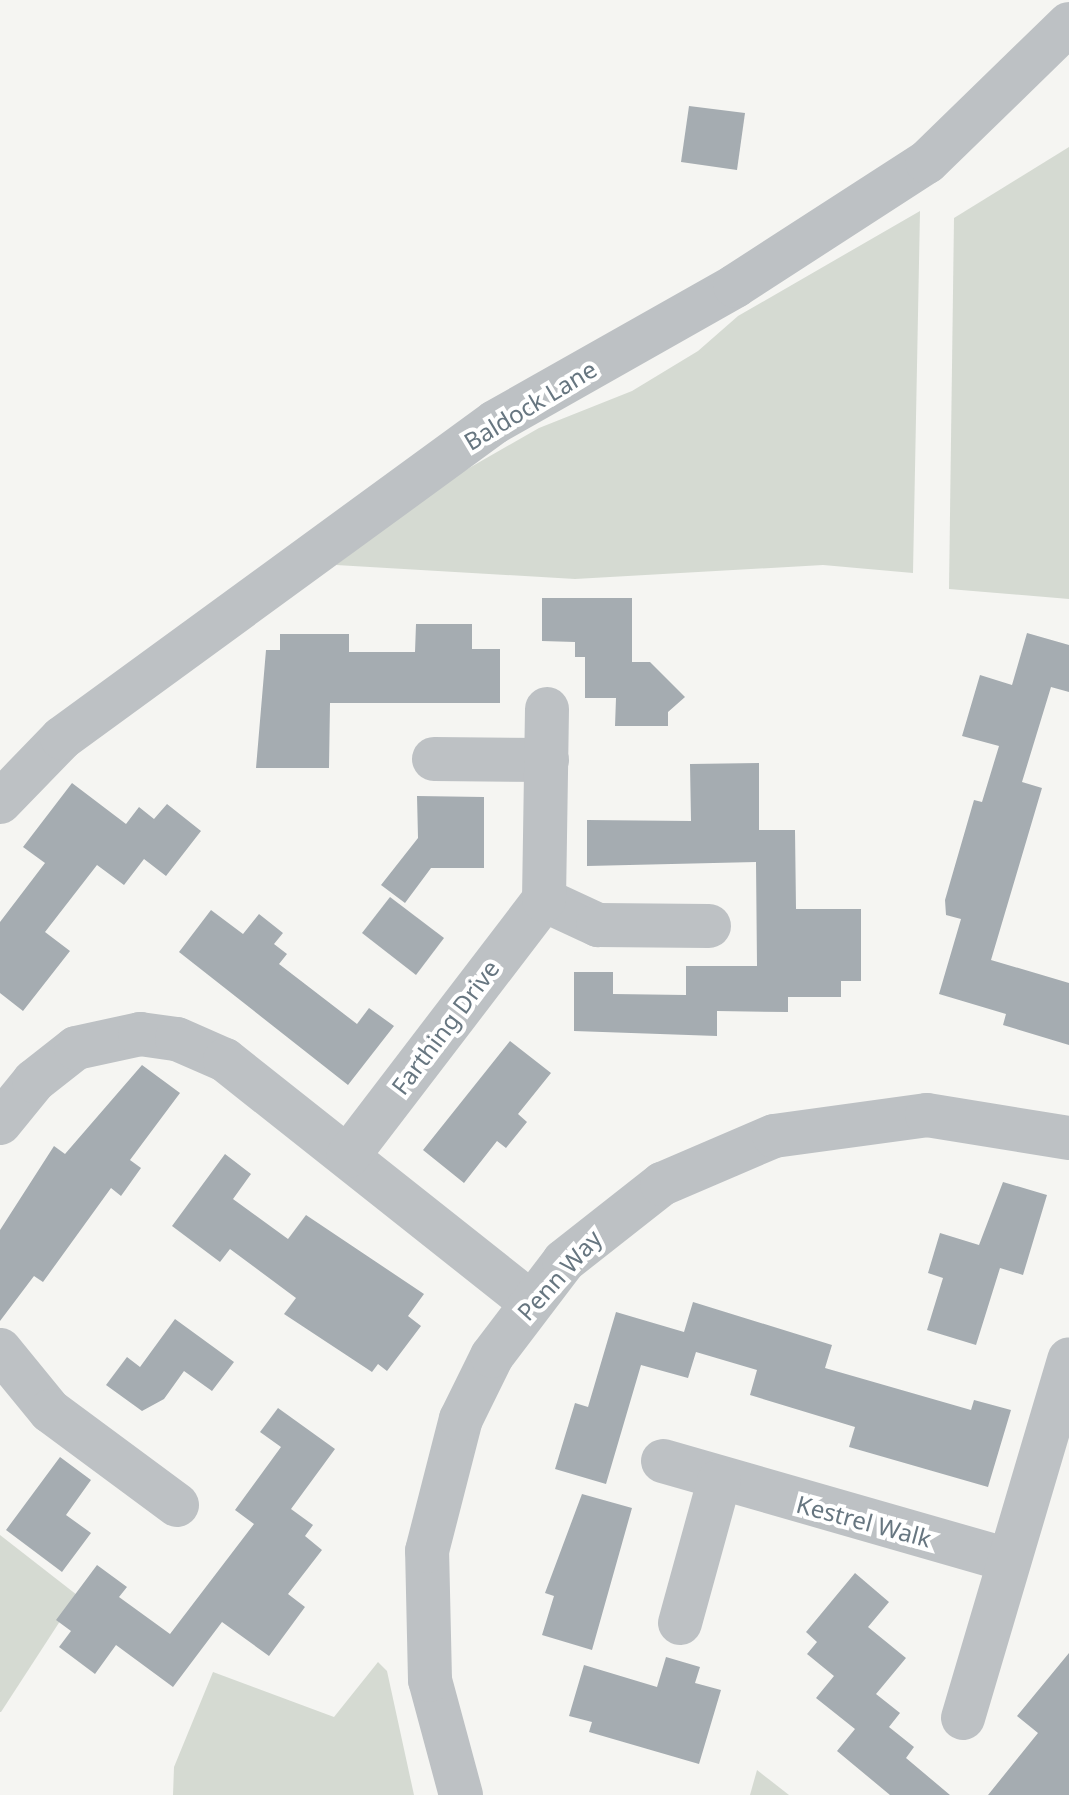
<!DOCTYPE html>
<html>
<head>
<meta charset="utf-8">
<style>
  body { margin:0 }
  #map { position:relative; width:1069px; height:1795px; overflow:hidden; background:#f5f5f2; font-family:"Noto Sans",sans-serif }
  div>[style] { position:absolute }
  [style*='--x'] { left:calc(var(--x)*1px); top:calc(var(--y)*1px); width:calc(var(--w)*1px); rotate:calc(var(--a)*1deg) }
  .green>* { inset:0; background:#d5dad2 }
  .building>* { inset:0; background:#a5acb1 }
  .minor>* { height:44px; margin:-22px; padding:0 22px; transform-origin:22px; border-radius:22px; background:#bdc1c4 }
  span { translate:-50% -50%; white-space:nowrap; text-align:center; line-height:1.15; -webkit-text-stroke:8px #fff; paint-order:stroke }
  .street-label { font-size:24px; color:#677680 }
</style>
</head>
<body>
<div id="map">
  <div class="green">
    <i style="clip-path:polygon(1069px 147px,1069px 599px,949px 589px,954px 218px)"></i>
    <i style="clip-path:polygon(920px 211px,913px 573px,823px 565px,575px 579px,336px 565px,443px 483px,539px 428px,632px 391px,698px 351px,738px 316px)"></i>
    <i style="clip-path:polygon(0 1535px,77px 1595px,1px 1712px,0 1712px)"></i>
    <i style="clip-path:polygon(378px 1662px,387px 1671px,414px 1795px,173px 1795px,174px 1767px,213px 1672px,334px 1717px)"></i>
    <i style="clip-path:polygon(757px 1770px,789px 1795px,750px 1795px)"></i>
  </div>
  <div class="building">
    <i style="clip-path:polygon(689px 106px,745px 113px,737px 170px,681px 162px)"></i>
    <i style="clip-path:polygon(542px 598px,632px 598px,632px 662px,650px 662px,685px 697px,668px 712px,668px 726px,615px 726px,616px 698px,585px 698px,585px 657px,575px 657px,575px 642px,542px 641px)"></i>
    <i style="clip-path:polygon(416px 624px,472px 624px,472px 649px,500px 649px,500px 703px,330px 703px,329px 768px,256px 768px,266px 650px,280px 650px,280px 634px,349px 634px,349px 652px,415px 652px)"></i>
    <i style="clip-path:polygon(1027px 633px,1069px 645px,1069px 692px,1051px 687px,1022px 782px,1042px 788px,991px 960px,1069px 983px,1069px 1045px,1003px 1025px,1006px 1014px,939px 994px,961px 919px,946px 915px,945px 900px,974px 800px,982px 802px,999px 746px,962px 736px,980px 675px,1012px 685px)"></i>
    <i style="clip-path:polygon(759px 763px,759px 830px,795px 830px,796px 909px,861px 909px,861px 981px,841px 981px,841px 997px,788px 997px,788px 1012px,717px 1011px,717px 1036px,574px 1031px,574px 972px,613px 972px,613px 994px,686px 995px,686px 966px,757px 966px,756px 862px,587px 866px,587px 820px,691px 821px,690px 764px)"></i>
    <i style="clip-path:polygon(72px 783px,126px 824px,139px 807px,154px 819px,167px 804px,201px 831px,166px 876px,144px 859px,124px 885px,97px 865px,45px 932px,70px 951px,23px 1011px,0 993px,0 922px,45px 863px,23px 847px)"></i>
    <i style="clip-path:polygon(417px 796px,484px 797px,484px 868px,431px 868px,405px 903px,381px 885px,418px 838px)"></i>
    <i style="clip-path:polygon(390px 897px,444px 938px,416px 975px,362px 933px)"></i>
    <i style="clip-path:polygon(211px 910px,243px 934px,259px 914px,283px 933px,274px 944px,287px 954px,279px 964px,357px 1024px,369px 1008px,394px 1026px,348px 1085px,179px 952px)"></i>
    <i style="clip-path:polygon(510px 1041px,551px 1073px,518px 1114px,527px 1122px,506px 1148px,497px 1141px,464px 1183px,423px 1150px)"></i>
    <i style="clip-path:polygon(142px 1065px,180px 1093px,130px 1160px,141px 1168px,121px 1196px,111px 1188px,43px 1282px,34px 1276px,0 1321px,0 1230px,54px 1146px,65px 1154px)"></i>
    <i style="clip-path:polygon(225px 1154px,251px 1174px,233px 1199px,288px 1239px,306px 1215px,424px 1294px,408px 1316px,421px 1326px,387px 1371px,378px 1364px,372px 1372px,284px 1314px,296px 1298px,230px 1249px,220px 1262px,172px 1226px)"></i>
    <i style="clip-path:polygon(1003px 1182px,1047px 1195px,1023px 1275px,1000px 1268px,976px 1345px,927px 1330px,943px 1278px,928px 1273px,940px 1233px,979px 1245px)"></i>
    <i style="clip-path:polygon(693px 1302px,832px 1345px,825px 1368px,971px 1410px,974px 1400px,1011px 1410px,988px 1487px,849px 1447px,855px 1427px,750px 1395px,757px 1370px,696px 1352px,688px 1378px,641px 1365px,606px 1484px,555px 1469px,575px 1403px,588px 1407px,616px 1312px,684px 1332px)"></i>
    <i style="clip-path:polygon(175px 1319px,234px 1362px,212px 1391px,184px 1371px,164px 1399px,142px 1411px,106px 1385px,127px 1357px,140px 1367px)"></i>
    <i style="clip-path:polygon(278px 1408px,335px 1449px,291px 1509px,313px 1525px,305px 1536px,322px 1550px,288px 1594px,305px 1607px,269px 1656px,222px 1622px,173px 1687px,116px 1645px,95px 1674px,59px 1647px,71px 1631px,56px 1620px,97px 1565px,127px 1587px,119px 1597px,170px 1634px,254px 1524px,235px 1510px,281px 1447px,260px 1432px)"></i>
    <i style="clip-path:polygon(60px 1457px,91px 1480px,66px 1515px,91px 1533px,62px 1572px,6px 1530px)"></i>
    <i style="clip-path:polygon(582px 1494px,632px 1508px,592px 1650px,542px 1635px,554px 1596px,545px 1593px)"></i>
    <i style="clip-path:polygon(855px 1573px,889px 1602px,868px 1627px,906px 1658px,876px 1694px,900px 1713px,889px 1727px,914px 1747px,906px 1758px,950px 1795px,890px 1795px,837px 1751px,855px 1729px,816px 1698px,834px 1676px,807px 1654px,817px 1642px,806px 1632px)"></i>
    <i style="clip-path:polygon(1069px 1653px,1069px 1795px,988px 1795px,1038px 1733px,1017px 1716px)"></i>
    <i style="clip-path:polygon(666px 1657px,700px 1667px,695px 1683px,721px 1690px,699px 1764px,589px 1732px,592px 1722px,569px 1716px,584px 1665px,657px 1687px)"></i>
  </div>
  <div class="minor">
    <i style="--x:434;--y:759;--w:113;--a:0.5"></i>
    <i style="--x:0;--y:802;--w:89;--a:-45.9"></i>
    <i style="--x:62;--y:738;--w:536;--a:-36.12"></i>
    <i style="--x:495;--y:422;--w:276;--a:-29.5"></i>
    <i style="--x:735;--y:286;--w:229;--a:-32.9"></i>
    <i style="--x:927;--y:162;--w:198;--a:-44.2"></i>
    <i style="--x:544;--y:900;--w:60;--a:24.8"></i>
    <i style="--x:598;--y:925;--w:111;--a:0.5"></i>
    <i style="--x:0;--y:1123;--w:54;--a:-51"></i>
    <i style="--x:34;--y:1081;--w:53;--a:-38.2"></i>
    <i style="--x:76;--y:1048;--w:66;--a:-12.3"></i>
    <i style="--x:140;--y:1034;--w:37;--a:8"></i>
    <i style="--x:177;--y:1039;--w:52;--a:23.6"></i>
    <i style="--x:225;--y:1060;--w:389;--a:38.4"></i>
    <i style="--x:348;--y:1156;--w:322;--a:-52.6"></i>
    <i style="--x:544;--y:900;--w:191;--a:-89.1"></i>
    <i style="--x:0;--y:1350;--w:79;--a:50.7"></i>
    <i style="--x:50;--y:1411;--w:158;--a:36.5"></i>
    <i style="--x:663;--y:1461;--w:360;--a:16"></i>
    <i style="--x:680;--y:1623;--w:147;--a:-74.6"></i>
    <i style="--x:963;--y:1718;--w:374;--a:-73.5"></i>
    <i style="--x:461;--y:1795;--w:119;--a:-105.1"></i>
    <i style="--x:430;--y:1680;--w:129;--a:-91.3"></i>
    <i style="--x:427;--y:1551;--w:136;--a:-75.6"></i>
    <i style="--x:461;--y:1419;--w:70;--a:-63.8"></i>
    <i style="--x:492;--y:1356;--w:119;--a:-52.8"></i>
    <i style="--x:564;--y:1261;--w:125;--a:-38.2"></i>
    <i style="--x:662;--y:1184;--w:122;--a:-23.2"></i>
    <i style="--x:774;--y:1136;--w:154;--a:-7.8"></i>
    <i style="--x:927;--y:1115;--w:144;--a:9.2"></i>
  </div>
  <div class="street-label">
    <span style="left:530px;top:405px;rotate:-31deg">Baldock Lane</span>
    <span style="left:445px;top:1027px;rotate:-53deg">Farthing Drive</span>
    <span style="left:559px;top:1275px;rotate:-48deg">Penn Way</span>
    <span style="left:864px;top:1521px;rotate:15deg">Kestrel Walk</span>
  </div>
</div>
</body>
</html>
